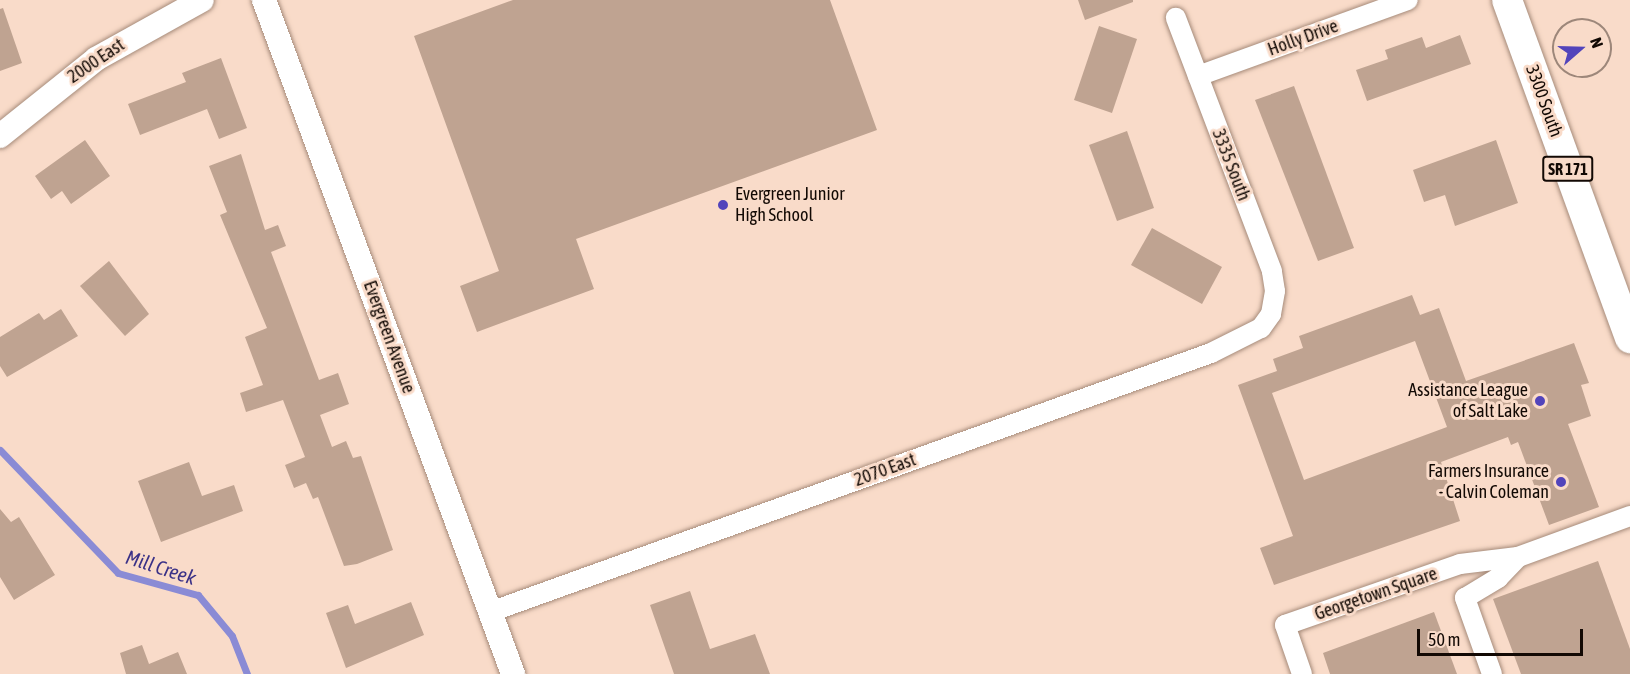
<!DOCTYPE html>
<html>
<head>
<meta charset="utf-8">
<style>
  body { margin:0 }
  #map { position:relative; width:1630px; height:674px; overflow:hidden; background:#f9dbc9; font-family:"Asap Condensed",sans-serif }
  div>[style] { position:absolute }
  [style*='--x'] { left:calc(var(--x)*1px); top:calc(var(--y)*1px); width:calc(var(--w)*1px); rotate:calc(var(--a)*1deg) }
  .stream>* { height:7px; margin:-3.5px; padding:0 3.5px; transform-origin:3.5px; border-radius:3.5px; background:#8a8bd5 }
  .building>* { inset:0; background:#bfa391 }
  .roads { filter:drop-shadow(0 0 2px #a68b7a) drop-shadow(0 0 2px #a68b7a) }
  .minor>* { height:20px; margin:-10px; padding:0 10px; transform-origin:10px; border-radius:10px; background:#fff }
  .tertiary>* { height:24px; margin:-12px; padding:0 12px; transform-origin:12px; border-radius:12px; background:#fff }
  .primary>* { height:30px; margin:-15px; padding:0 15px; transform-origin:15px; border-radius:15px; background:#fff }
  .dots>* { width:16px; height:16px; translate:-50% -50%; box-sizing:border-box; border:3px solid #f9dbc9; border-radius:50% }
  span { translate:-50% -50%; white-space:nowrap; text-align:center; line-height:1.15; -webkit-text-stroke:6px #f9dbc9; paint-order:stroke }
  .shield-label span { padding:2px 4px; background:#f9dbc9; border:2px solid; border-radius:4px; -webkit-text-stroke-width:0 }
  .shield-label { font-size:16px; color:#120904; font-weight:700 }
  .street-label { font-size:18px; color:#120904 }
  .poi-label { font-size:18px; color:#120904 }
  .left { translate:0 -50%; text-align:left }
  .right { translate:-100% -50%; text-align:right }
  .water-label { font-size:20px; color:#3a3187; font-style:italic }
  .north { position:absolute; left:1552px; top:18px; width:60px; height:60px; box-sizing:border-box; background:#f9dbc9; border:2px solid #9d877a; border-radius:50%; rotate:70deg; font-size:16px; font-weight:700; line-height:24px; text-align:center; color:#120904 }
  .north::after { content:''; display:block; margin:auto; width:21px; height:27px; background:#5244bb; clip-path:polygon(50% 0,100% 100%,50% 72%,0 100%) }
  .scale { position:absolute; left:1417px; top:629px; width:166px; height:27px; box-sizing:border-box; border:3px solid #120904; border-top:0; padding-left:8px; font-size:18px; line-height:21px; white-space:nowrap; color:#120904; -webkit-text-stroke:4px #f9dbc9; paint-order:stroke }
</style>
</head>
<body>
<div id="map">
  <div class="stream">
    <i style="--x:0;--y:450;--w:170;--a:46.2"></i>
    <i style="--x:118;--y:573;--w:83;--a:15.4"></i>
    <i style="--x:198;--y:595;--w:53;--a:50.3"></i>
    <i style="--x:232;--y:636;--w:41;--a:68.5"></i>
  </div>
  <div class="building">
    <i style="clip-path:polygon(513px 0,830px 0,877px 130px,576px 239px,594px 289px,477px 332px,460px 286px,499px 271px,414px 36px)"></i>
    <i style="clip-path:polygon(1078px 0,1133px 0,1133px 2px,1085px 20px)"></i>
    <i style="clip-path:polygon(3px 8px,22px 63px,0 71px,0 9px)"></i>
    <i style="clip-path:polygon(1099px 26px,1137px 39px,1112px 113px,1074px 100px)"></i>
    <i style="clip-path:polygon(1460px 35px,1471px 64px,1367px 101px,1356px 70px,1388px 59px,1385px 50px,1422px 37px,1426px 48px)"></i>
    <i style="clip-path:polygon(221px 58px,247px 128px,219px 139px,207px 109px,140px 135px,128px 104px,186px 82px,182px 73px)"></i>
    <i style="clip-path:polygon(1294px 86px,1354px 248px,1318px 261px,1255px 100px)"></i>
    <i style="clip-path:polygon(1127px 131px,1154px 208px,1117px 221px,1089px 145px)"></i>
    <i style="clip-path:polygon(85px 140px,110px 176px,71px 204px,62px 191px,51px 199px,35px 176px)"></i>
    <i style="clip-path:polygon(1496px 140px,1518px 203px,1455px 226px,1445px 195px,1424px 202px,1413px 170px)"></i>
    <i style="clip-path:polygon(241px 154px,265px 230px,278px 225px,286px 246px,271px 252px,319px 380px,338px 373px,349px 404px,320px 415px,332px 447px,346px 441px,353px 458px,361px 456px,393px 550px,357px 564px,344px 566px,318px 497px,313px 499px,306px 483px,294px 488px,285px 465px,305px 457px,283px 400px,246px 412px,240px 393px,263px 385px,245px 337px,267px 328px,220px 215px,227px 212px,209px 166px)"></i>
    <i style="clip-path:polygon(1152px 228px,1222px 267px,1202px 304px,1131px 265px)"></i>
    <i style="clip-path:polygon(109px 261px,149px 314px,125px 336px,80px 286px)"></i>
    <i style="clip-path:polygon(evenodd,1412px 295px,1420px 315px,1439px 308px,1466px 381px,1574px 343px,1589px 383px,1581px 385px,1591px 416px,1568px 424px,1599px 507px,1549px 525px,1518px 442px,1511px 445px,1508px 437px,1441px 462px,1460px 521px,1274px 585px,1260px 548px,1293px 536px,1238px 385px,1277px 371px,1273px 359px,1303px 348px,1299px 336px,1412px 295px,1415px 341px,1447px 427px,1304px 480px,1272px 393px,1415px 341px)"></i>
    <i style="clip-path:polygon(61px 309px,78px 336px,7px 377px,0 366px,0 337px,39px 313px,44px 320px)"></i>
    <i style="clip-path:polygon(189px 462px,202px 496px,234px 485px,243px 511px,161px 542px,138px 481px)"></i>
    <i style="clip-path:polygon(0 509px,11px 522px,19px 517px,55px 575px,14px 600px,0 577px)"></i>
    <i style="clip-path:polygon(1598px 561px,1630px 649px,1630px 674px,1521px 674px,1493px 599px)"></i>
    <i style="clip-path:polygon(690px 591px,710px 649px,755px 634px,770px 674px,674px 674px,650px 605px)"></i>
    <i style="clip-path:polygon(411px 602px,424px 635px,346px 668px,326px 613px,348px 605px,355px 624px)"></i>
    <i style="clip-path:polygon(1434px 612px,1457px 674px,1330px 674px,1323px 653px)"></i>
    <i style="clip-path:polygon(142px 645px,149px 664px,178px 652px,187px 674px,126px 674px,120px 653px)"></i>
  </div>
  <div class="roads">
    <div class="minor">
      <i style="--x:1198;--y:76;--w:223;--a:-19.9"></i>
      <i style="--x:490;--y:612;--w:766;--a:-19.76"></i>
      <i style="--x:1211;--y:353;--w:56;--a:-26.6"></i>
      <i style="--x:1261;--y:328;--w:17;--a:-54"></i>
      <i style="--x:1271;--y:314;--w:23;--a:-80"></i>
      <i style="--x:1275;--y:291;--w:20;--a:-99"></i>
      <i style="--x:1272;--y:271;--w:271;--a:-110.8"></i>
      <i style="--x:1302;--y:674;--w:52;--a:-109.1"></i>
      <i style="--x:1285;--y:625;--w:185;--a:-19.2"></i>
      <i style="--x:1460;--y:564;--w:58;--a:-6.9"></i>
      <i style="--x:1518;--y:557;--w:119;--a:-20.1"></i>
      <i style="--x:1492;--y:674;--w:81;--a:-109.6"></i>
      <i style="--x:1465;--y:598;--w:39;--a:-31"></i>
      <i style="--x:1498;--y:578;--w:29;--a:-46"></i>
    </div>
    <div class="tertiary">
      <i style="--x:264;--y:0;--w:719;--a:69.72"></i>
      <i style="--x:0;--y:136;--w:123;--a:-38.7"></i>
      <i style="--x:96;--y:59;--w:121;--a:-29.1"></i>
    </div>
    <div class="primary">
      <i style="--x:1507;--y:0;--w:360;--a:70"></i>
    </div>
  </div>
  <div class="dots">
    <i style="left:723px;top:205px;background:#5244bb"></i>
    <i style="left:1540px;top:401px;background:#5244bb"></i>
    <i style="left:1561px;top:482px;background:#5244bb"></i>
  </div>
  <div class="shield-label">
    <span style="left:1568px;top:169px">SR 171</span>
  </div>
  <div class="street-label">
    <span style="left:1303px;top:38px;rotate:-20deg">Holly Drive</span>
    <span style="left:96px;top:61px;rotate:-34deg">2000 East</span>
    <span style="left:1544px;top:101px;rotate:70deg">3300 South</span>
    <span style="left:1231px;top:165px;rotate:69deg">3335 South</span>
    <span style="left:389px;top:337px;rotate:70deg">Evergreen Avenue</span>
    <span style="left:885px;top:470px;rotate:-20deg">2070 East</span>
    <span style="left:1376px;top:594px;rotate:-19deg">Georgetown Square</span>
  </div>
  <div class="poi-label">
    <span class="left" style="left:735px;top:205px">Evergreen Junior<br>High School</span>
    <span class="right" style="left:1528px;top:401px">Assistance League<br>of Salt Lake</span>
    <span class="right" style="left:1549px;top:482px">Farmers Insurance<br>- Calvin Coleman</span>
  </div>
  <div class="water-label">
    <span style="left:161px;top:567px;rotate:18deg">Mill Creek</span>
  </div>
  <div class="north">N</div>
  <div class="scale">50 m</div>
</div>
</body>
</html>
